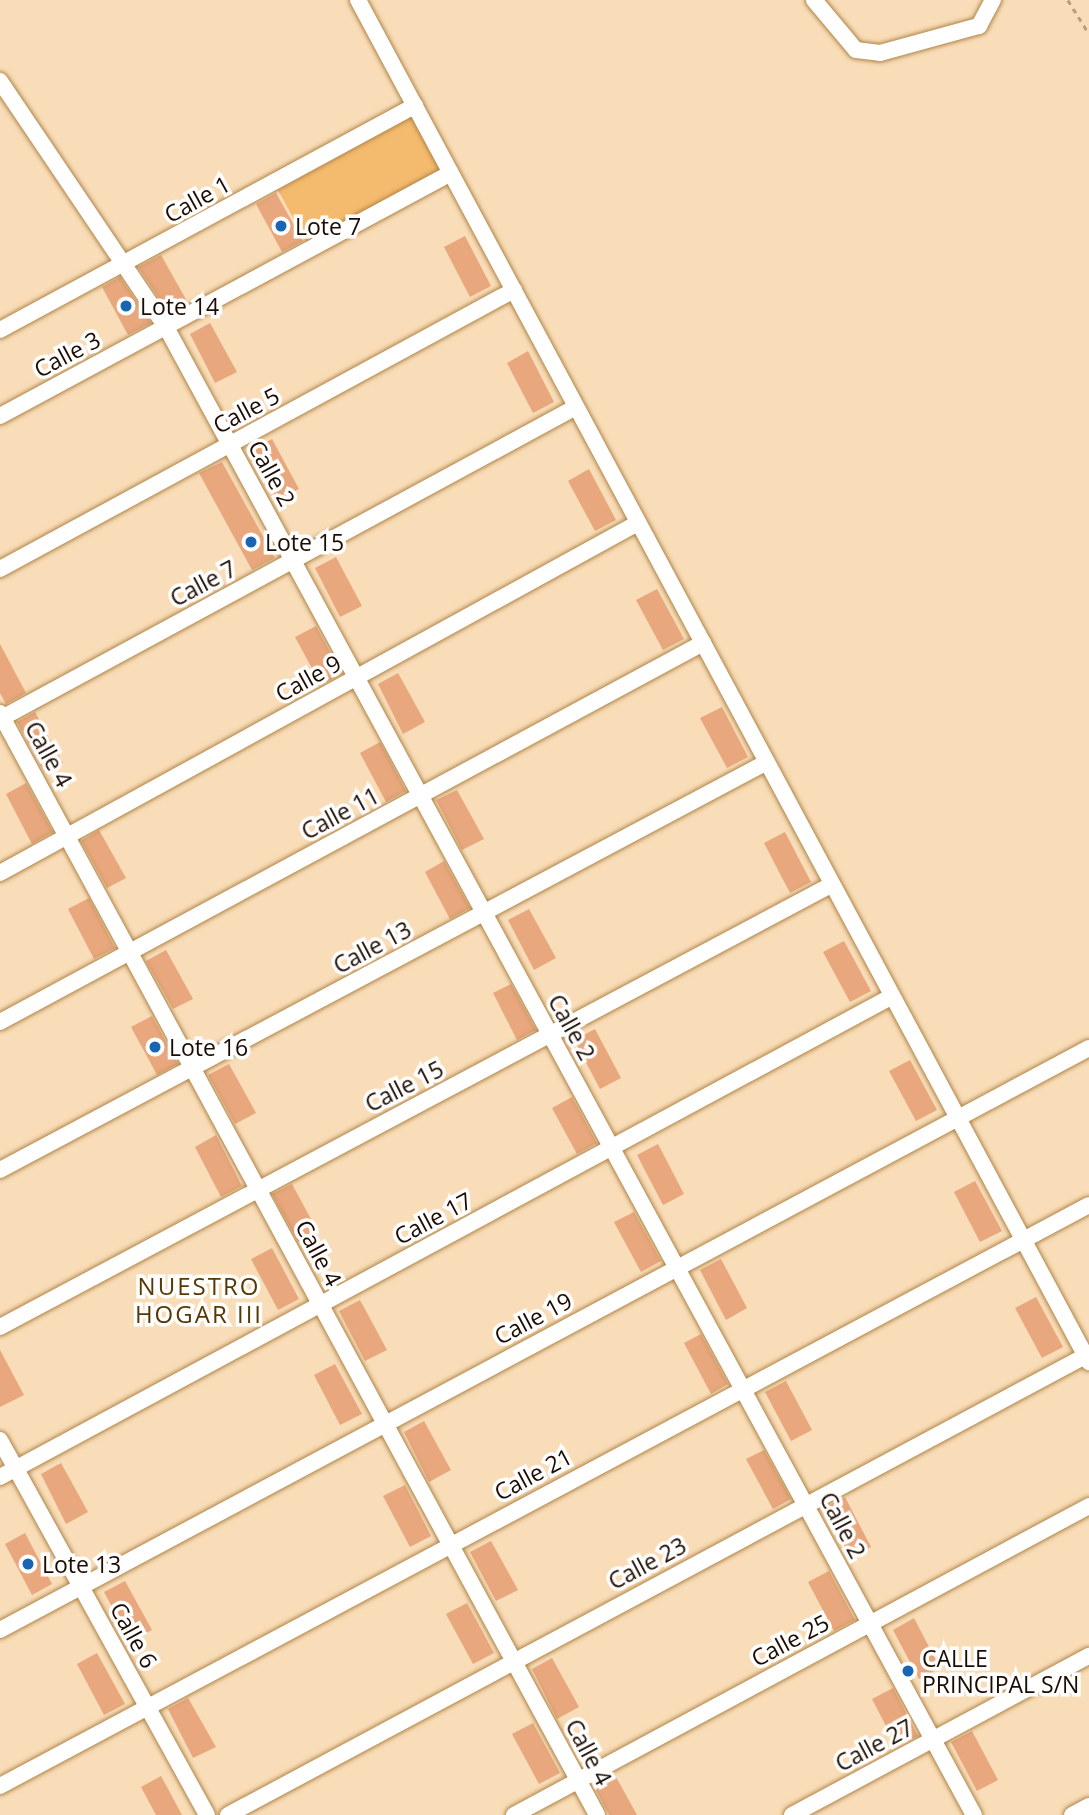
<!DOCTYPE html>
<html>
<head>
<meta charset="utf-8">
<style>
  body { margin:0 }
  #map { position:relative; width:1089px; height:1815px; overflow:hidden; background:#f9ddb8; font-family:"Open Sans",sans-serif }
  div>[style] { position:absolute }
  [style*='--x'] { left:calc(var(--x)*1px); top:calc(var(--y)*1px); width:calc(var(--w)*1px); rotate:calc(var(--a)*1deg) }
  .green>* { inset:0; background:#f4bb6e }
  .building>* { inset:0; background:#e8a77d }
  .path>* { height:2.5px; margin-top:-1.25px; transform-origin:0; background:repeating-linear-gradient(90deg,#b59d80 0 5px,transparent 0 10px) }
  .roads { filter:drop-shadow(0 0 2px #b18447) drop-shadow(0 0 2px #b18447) }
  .minor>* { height:16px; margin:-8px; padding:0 8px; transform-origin:8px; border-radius:8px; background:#fff }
  .dots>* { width:19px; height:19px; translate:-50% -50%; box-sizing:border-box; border:4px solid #fff; border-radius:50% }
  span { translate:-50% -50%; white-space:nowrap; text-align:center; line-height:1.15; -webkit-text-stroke:7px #fff; paint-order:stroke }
  .street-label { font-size:23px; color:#1c0b00 }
  .poi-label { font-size:23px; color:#1c0b00 }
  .left { translate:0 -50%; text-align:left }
  .neighbourhood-label { font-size:24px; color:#573802; letter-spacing:2px }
</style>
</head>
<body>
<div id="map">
  <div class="green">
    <i style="clip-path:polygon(411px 117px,442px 172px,308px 245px,278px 190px)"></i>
  </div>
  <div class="building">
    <i style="clip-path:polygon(276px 193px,303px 241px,282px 252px,256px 204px)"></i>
    <i style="clip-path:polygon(465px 236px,491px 286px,470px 297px,444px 247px)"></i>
    <i style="clip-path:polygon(161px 255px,188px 303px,169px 313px,138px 267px)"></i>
    <i style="clip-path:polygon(120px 277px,151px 323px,128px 335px,102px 287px)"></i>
    <i style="clip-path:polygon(210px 323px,237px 372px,215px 383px,190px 334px)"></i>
    <i style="clip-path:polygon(528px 351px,554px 402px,533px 413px,507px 363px)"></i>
    <i style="clip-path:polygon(272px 439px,299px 489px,277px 500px,252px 450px)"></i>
    <i style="clip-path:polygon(222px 462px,275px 558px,252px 570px,199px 473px)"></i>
    <i style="clip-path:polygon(589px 469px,616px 520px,595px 531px,568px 481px)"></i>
    <i style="clip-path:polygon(336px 557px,362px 606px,340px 617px,315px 568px)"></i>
    <i style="clip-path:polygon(657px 589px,684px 639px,663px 650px,636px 600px)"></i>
    <i style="clip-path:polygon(316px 626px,342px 674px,321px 685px,295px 637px)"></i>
    <i style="clip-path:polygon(0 644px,26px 693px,6px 704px,0 693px)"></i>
    <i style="clip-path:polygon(398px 673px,425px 722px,403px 734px,378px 684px)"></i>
    <i style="clip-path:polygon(722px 707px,748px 757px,727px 768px,700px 718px)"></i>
    <i style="clip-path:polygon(35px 712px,63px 763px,44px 772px,17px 722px)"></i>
    <i style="clip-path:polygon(380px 742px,406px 791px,386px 802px,360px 753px)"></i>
    <i style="clip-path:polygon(26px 783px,53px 832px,32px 844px,6px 794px)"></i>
    <i style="clip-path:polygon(457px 790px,484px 839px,462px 850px,436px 800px)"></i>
    <i style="clip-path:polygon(99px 830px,126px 878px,107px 888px,81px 841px)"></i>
    <i style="clip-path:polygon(785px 832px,811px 882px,790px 893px,764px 843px)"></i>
    <i style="clip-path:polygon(444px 861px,470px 908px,450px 919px,425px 872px)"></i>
    <i style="clip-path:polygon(89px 898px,115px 948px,94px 959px,68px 909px)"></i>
    <i style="clip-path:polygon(529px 909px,556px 958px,534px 970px,508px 920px)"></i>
    <i style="clip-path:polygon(844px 941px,871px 991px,850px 1002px,823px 952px)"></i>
    <i style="clip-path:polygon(166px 950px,193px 999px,173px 1009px,146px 961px)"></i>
    <i style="clip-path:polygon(511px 984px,536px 1030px,517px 1040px,493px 993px)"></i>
    <i style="clip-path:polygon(152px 1016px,178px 1064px,157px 1075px,131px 1027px)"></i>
    <i style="clip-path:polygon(595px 1029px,621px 1078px,600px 1089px,574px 1040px)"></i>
    <i style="clip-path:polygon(910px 1060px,937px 1110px,916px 1121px,889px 1071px)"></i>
    <i style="clip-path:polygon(229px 1064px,256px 1113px,235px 1124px,208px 1075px)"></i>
    <i style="clip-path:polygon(572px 1097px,597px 1143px,577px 1154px,552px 1108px)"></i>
    <i style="clip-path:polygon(216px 1135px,242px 1186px,221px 1197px,195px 1147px)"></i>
    <i style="clip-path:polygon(658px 1144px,684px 1194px,663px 1205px,637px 1155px)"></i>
    <i style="clip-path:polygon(975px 1181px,1002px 1231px,980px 1242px,954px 1192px)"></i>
    <i style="clip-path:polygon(292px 1184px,318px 1232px,298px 1242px,272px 1194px)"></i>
    <i style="clip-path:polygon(634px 1212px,661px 1261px,641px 1272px,614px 1222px)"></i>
    <i style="clip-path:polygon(272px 1248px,299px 1299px,278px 1310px,251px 1259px)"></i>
    <i style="clip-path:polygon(721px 1259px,747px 1308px,726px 1320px,700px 1270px)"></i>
    <i style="clip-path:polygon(1036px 1297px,1063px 1347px,1042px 1358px,1015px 1308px)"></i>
    <i style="clip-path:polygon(360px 1300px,387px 1350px,365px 1361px,339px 1311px)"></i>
    <i style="clip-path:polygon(701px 1334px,728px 1384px,711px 1394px,684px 1343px)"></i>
    <i style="clip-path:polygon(0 1350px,24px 1395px,0 1407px)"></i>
    <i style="clip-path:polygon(335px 1364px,362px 1414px,340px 1425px,314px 1375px)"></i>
    <i style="clip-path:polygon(786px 1381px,812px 1430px,791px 1441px,765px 1392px)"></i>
    <i style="clip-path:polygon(424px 1421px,451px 1470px,429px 1482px,404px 1432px)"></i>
    <i style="clip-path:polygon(764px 1450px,791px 1499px,773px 1509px,746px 1459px)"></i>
    <i style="clip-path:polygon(61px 1463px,88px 1512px,66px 1524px,41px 1474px)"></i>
    <i style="clip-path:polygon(405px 1485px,431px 1536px,410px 1547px,383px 1496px)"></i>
    <i style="clip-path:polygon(845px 1497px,871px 1547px,850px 1558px,824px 1508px)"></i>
    <i style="clip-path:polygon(25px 1533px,52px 1584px,32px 1595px,5px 1544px)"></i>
    <i style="clip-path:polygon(491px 1541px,518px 1590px,496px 1601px,470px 1552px)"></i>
    <i style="clip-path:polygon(829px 1571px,855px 1620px,834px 1631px,808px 1582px)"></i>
    <i style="clip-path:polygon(125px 1581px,152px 1630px,130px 1641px,104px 1592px)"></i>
    <i style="clip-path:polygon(467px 1603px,494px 1653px,473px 1664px,446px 1614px)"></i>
    <i style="clip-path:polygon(914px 1618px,940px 1668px,919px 1679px,893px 1630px)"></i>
    <i style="clip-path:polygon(97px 1653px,125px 1704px,104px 1715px,77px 1664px)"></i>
    <i style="clip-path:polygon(552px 1658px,579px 1707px,557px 1719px,532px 1669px)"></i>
    <i style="clip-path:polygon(893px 1688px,918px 1736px,897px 1747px,872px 1699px)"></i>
    <i style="clip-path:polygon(188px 1698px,216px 1747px,193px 1758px,168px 1709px)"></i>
    <i style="clip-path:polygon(533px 1723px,560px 1773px,539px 1784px,512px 1734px)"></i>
    <i style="clip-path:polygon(972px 1731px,998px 1780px,977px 1791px,951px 1742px)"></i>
    <i style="clip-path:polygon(161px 1776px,182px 1815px,156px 1815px,141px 1787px)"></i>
    <i style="clip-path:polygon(616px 1777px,637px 1815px,609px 1815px,595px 1788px)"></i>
  </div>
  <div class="path">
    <i style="--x:1068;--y:0;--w:40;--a:58"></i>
  </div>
  <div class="roads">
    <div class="minor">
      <i style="--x:358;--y:0;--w:1546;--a:61.78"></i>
      <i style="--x:814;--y:0;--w:65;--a:50"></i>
      <i style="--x:856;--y:50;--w:24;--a:7"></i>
      <i style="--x:880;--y:53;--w:103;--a:-15.3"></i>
      <i style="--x:979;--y:26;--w:30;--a:-62"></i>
      <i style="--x:0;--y:81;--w:297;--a:56"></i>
      <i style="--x:166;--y:327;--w:1693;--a:61.5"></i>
      <i style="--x:0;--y:330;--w:472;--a:-28.4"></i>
      <i style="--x:0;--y:416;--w:512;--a:-28.32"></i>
      <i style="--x:0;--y:569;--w:585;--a:-28.49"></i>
      <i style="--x:0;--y:713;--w:1253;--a:61.55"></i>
      <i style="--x:0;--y:719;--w:655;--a:-28.44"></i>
      <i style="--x:0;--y:873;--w:728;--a:-28.75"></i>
      <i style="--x:0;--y:1022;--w:799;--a:-28.33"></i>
      <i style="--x:0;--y:1170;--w:867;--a:-28.01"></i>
      <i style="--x:0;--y:1327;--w:939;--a:-28.01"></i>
      <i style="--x:0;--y:1440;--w:428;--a:61.1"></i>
      <i style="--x:0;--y:1477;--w:1010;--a:-28.32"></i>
      <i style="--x:0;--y:1630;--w:1235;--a:-28.12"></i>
      <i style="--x:0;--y:1786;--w:1234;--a:-28.08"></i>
      <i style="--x:228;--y:1815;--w:977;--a:-28.17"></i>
      <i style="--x:514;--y:1815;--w:653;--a:-28.25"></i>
      <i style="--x:792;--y:1815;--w:337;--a:-28.2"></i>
      <i style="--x:1072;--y:1815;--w:19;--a:-28"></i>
    </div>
  </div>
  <div class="dots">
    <i style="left:281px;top:226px;background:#1965b4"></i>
    <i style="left:126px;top:306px;background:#1965b4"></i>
    <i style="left:251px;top:542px;background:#1965b4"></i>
    <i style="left:155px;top:1047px;background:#1965b4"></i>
    <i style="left:28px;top:1564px;background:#1965b4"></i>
    <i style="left:908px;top:1671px;background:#1965b4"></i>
  </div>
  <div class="street-label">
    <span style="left:197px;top:199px;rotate:-29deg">Calle 1</span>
    <span style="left:67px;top:354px;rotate:-28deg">Calle 3</span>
    <span style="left:246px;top:410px;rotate:-28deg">Calle 5</span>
    <span style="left:272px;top:473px;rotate:61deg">Calle 2</span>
    <span style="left:203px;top:583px;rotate:-28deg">Calle 7</span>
    <span style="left:308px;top:678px;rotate:-29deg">Calle 9</span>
    <span style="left:49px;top:754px;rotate:61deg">Calle 4</span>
    <span style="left:340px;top:813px;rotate:-28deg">Calle 11</span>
    <span style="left:372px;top:947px;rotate:-28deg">Calle 13</span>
    <span style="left:572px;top:1027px;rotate:61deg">Calle 2</span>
    <span style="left:404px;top:1086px;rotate:-27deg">Calle 15</span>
    <span style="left:433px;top:1218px;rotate:-28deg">Calle 17</span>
    <span style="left:319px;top:1253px;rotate:62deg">Calle 4</span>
    <span style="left:533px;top:1318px;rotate:-28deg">Calle 19</span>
    <span style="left:533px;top:1474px;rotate:-28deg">Calle 21</span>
    <span style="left:843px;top:1525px;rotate:62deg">Calle 2</span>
    <span style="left:647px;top:1563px;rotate:-28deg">Calle 23</span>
    <span style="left:134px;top:1635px;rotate:61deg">Calle 6</span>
    <span style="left:790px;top:1640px;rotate:-28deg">Calle 25</span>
    <span style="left:874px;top:1745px;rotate:-28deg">Calle 27</span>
    <span style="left:589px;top:1752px;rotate:62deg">Calle 4</span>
  </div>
  <div class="poi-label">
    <span class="left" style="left:295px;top:226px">Lote 7</span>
    <span class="left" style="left:140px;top:306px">Lote 14</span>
    <span class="left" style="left:265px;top:542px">Lote 15</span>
    <span class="left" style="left:169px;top:1047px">Lote 16</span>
    <span class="left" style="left:42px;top:1564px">Lote 13</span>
    <span class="left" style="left:922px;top:1671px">CALLE<br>PRINCIPAL S/N</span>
  </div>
  <div class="neighbourhood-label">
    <span style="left:199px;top:1300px">NUESTRO<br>HOGAR III</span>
  </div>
</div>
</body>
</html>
